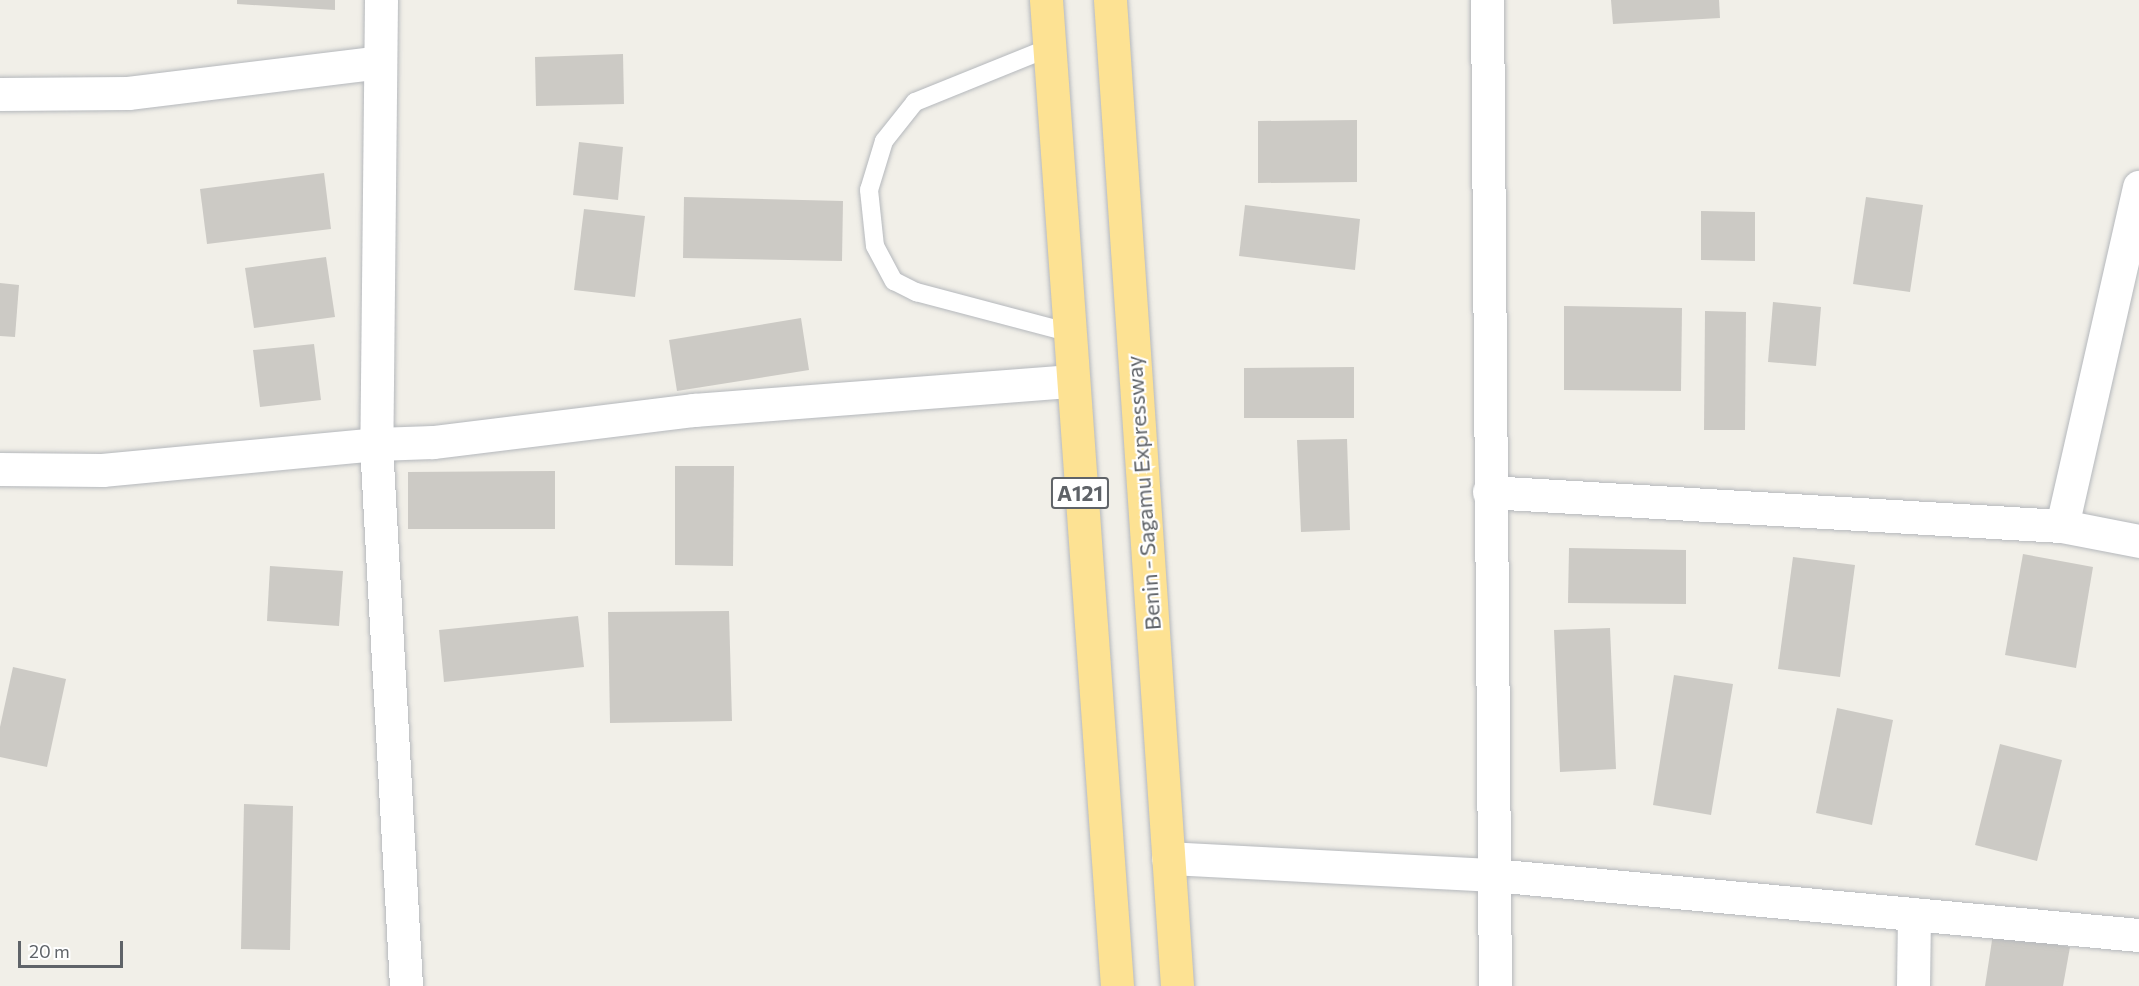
<!DOCTYPE html>
<html>
<head>
<meta charset="utf-8">
<style>
  body { margin:0 }
  #map { position:relative; width:2139px; height:986px; overflow:hidden; background:#f1efe8; font-family:Commissioner,sans-serif }
  div>[style] { position:absolute }
  [style*='--x'] { left:calc(var(--x)*1px); top:calc(var(--y)*1px); width:calc(var(--w)*1px); rotate:calc(var(--a)*1deg) }
  .building>* { inset:0; background:#cccac5 }
  .roads { filter:drop-shadow(0 0 2px #b5b8bc) drop-shadow(0 0 2px #b5b8bc) }
  .lane>* { height:18px; margin:-9px; padding:0 9px; transform-origin:9px; border-radius:9px; background:#fff }
  .street>* { height:33px; margin:-16.5px; padding:0 16.5px; transform-origin:16.5px; border-radius:16.5px; background:#fff }
  .highway>* { height:33px; margin:-16.5px; padding:0 16.5px; transform-origin:16.5px; border-radius:16.5px; background:#fde293 }
  span { translate:-50% -50%; white-space:nowrap; text-align:center; line-height:1.15; -webkit-text-stroke:4.5px #fff; paint-order:stroke }
  .shield-label span { padding:2px 4px; background:#fff; border:2px solid; border-radius:4px; -webkit-text-stroke-width:0 }
  .shield-label { font-size:21px; color:#5f6368; font-weight:700 }
  .street-label { font-size:22px; color:#5f6368 }
  .scale { position:absolute; left:18px; top:941px; width:105px; height:27px; box-sizing:border-box; border:3px solid #5f6368; border-top:0; padding-left:8px; font-size:18px; line-height:21px; white-space:nowrap; color:#5f6368; -webkit-text-stroke:4px #fff; paint-order:stroke }
</style>
</head>
<body>
<div id="map">
  <div class="building">
    <i style="clip-path:polygon(237px 0,335px 0,335px 10px,237px 4px)"></i>
    <i style="clip-path:polygon(1611px 0,1719px 0,1720px 18px,1613px 24px)"></i>
    <i style="clip-path:polygon(623px 54px,624px 104px,536px 106px,535px 57px)"></i>
    <i style="clip-path:polygon(1357px 120px,1357px 182px,1258px 183px,1258px 121px)"></i>
    <i style="clip-path:polygon(579px 142px,623px 147px,618px 200px,573px 195px)"></i>
    <i style="clip-path:polygon(324px 173px,331px 229px,207px 244px,200px 189px)"></i>
    <i style="clip-path:polygon(684px 197px,843px 201px,842px 261px,683px 258px)"></i>
    <i style="clip-path:polygon(1866px 197px,1923px 205px,1910px 292px,1853px 284px)"></i>
    <i style="clip-path:polygon(1245px 205px,1360px 219px,1355px 270px,1239px 256px)"></i>
    <i style="clip-path:polygon(584px 209px,645px 216px,635px 297px,574px 290px)"></i>
    <i style="clip-path:polygon(1701px 211px,1755px 212px,1755px 261px,1701px 260px)"></i>
    <i style="clip-path:polygon(326px 257px,335px 317px,254px 328px,245px 268px)"></i>
    <i style="clip-path:polygon(0 283px,19px 285px,15px 337px,0 336px)"></i>
    <i style="clip-path:polygon(1773px 302px,1821px 307px,1816px 366px,1768px 362px)"></i>
    <i style="clip-path:polygon(1564px 306px,1682px 308px,1681px 391px,1564px 390px)"></i>
    <i style="clip-path:polygon(1705px 311px,1746px 312px,1745px 430px,1704px 430px)"></i>
    <i style="clip-path:polygon(801px 318px,809px 370px,677px 391px,669px 340px)"></i>
    <i style="clip-path:polygon(314px 344px,321px 400px,260px 407px,253px 350px)"></i>
    <i style="clip-path:polygon(1354px 367px,1354px 418px,1244px 418px,1244px 368px)"></i>
    <i style="clip-path:polygon(1347px 439px,1350px 530px,1301px 532px,1297px 440px)"></i>
    <i style="clip-path:polygon(675px 466px,734px 466px,733px 566px,675px 565px)"></i>
    <i style="clip-path:polygon(555px 471px,555px 529px,408px 529px,408px 472px)"></i>
    <i style="clip-path:polygon(1569px 548px,1686px 550px,1686px 604px,1568px 603px)"></i>
    <i style="clip-path:polygon(2023px 554px,2093px 567px,2076px 668px,2005px 655px)"></i>
    <i style="clip-path:polygon(1793px 557px,1855px 565px,1840px 677px,1778px 669px)"></i>
    <i style="clip-path:polygon(270px 566px,343px 571px,339px 626px,267px 621px)"></i>
    <i style="clip-path:polygon(729px 611px,732px 721px,610px 723px,608px 612px)"></i>
    <i style="clip-path:polygon(578px 616px,584px 667px,444px 682px,439px 630px)"></i>
    <i style="clip-path:polygon(1610px 628px,1616px 769px,1560px 772px,1554px 630px)"></i>
    <i style="clip-path:polygon(13px 667px,66px 679px,47px 767px,0 757px,0 727px)"></i>
    <i style="clip-path:polygon(1674px 675px,1733px 684px,1711px 815px,1653px 805px)"></i>
    <i style="clip-path:polygon(1837px 708px,1893px 720px,1872px 825px,1816px 813px)"></i>
    <i style="clip-path:polygon(2000px 744px,2062px 760px,2037px 861px,1975px 845px)"></i>
    <i style="clip-path:polygon(244px 804px,293px 806px,290px 950px,241px 949px)"></i>
    <i style="clip-path:polygon(1993px 934px,2070px 947px,2063px 986px,1985px 986px)"></i>
  </div>
  <div class="roads">
    <div class="lane">
      <i style="--x:1051;--y:47;--w:147;--a:158"></i>
      <i style="--x:915;--y:102;--w:50;--a:128.5"></i>
      <i style="--x:884;--y:141;--w:51;--a:107"></i>
      <i style="--x:869;--y:190;--w:56;--a:83.9"></i>
      <i style="--x:875;--y:246;--w:40;--a:62"></i>
      <i style="--x:894;--y:281;--w:25;--a:27"></i>
      <i style="--x:916;--y:292;--w:156;--a:14.8"></i>
    </div>
    <div class="street">
      <i style="--x:381;--y:0;--w:444;--a:90.6"></i>
      <i style="--x:376;--y:444;--w:543;--a:86.83"></i>
      <i style="--x:1487;--y:0;--w:986;--a:89.54"></i>
      <i style="--x:0;--y:94;--w:128;--a:-0.4"></i>
      <i style="--x:128;--y:93;--w:254;--a:-7"></i>
      <i style="--x:0;--y:469;--w:102;--a:0.6"></i>
      <i style="--x:102;--y:470;--w:275;--a:-5.4"></i>
      <i style="--x:376;--y:444;--w:57;--a:-2"></i>
      <i style="--x:433;--y:442;--w:263;--a:-7"></i>
      <i style="--x:694;--y:410;--w:379;--a:-4.4"></i>
      <i style="--x:1489;--y:492;--w:574;--a:3.4"></i>
      <i style="--x:2062;--y:526;--w:78;--a:11"></i>
      <i style="--x:2062;--y:526;--w:348;--a:-77.2"></i>
      <i style="--x:1168;--y:858;--w:325;--a:3"></i>
      <i style="--x:1493;--y:875;--w:649;--a:5.31"></i>
      <i style="--x:1913;--y:986;--w:72;--a:-89.2"></i>
    </div>
    <div class="highway">
      <i style="--x:1046;--y:0;--w:989;--a:85.88"></i>
      <i style="--x:1110;--y:0;--w:988;--a:86.11"></i>
    </div>
  </div>
  <div class="shield-label">
    <span style="left:1080px;top:493px">A121</span>
  </div>
  <div class="street-label">
    <span style="left:1143px;top:493px;rotate:-94deg">Benin - Sagamu Expressway</span>
  </div>
  <div class="scale">20 m</div>
</div>
</body>
</html>
